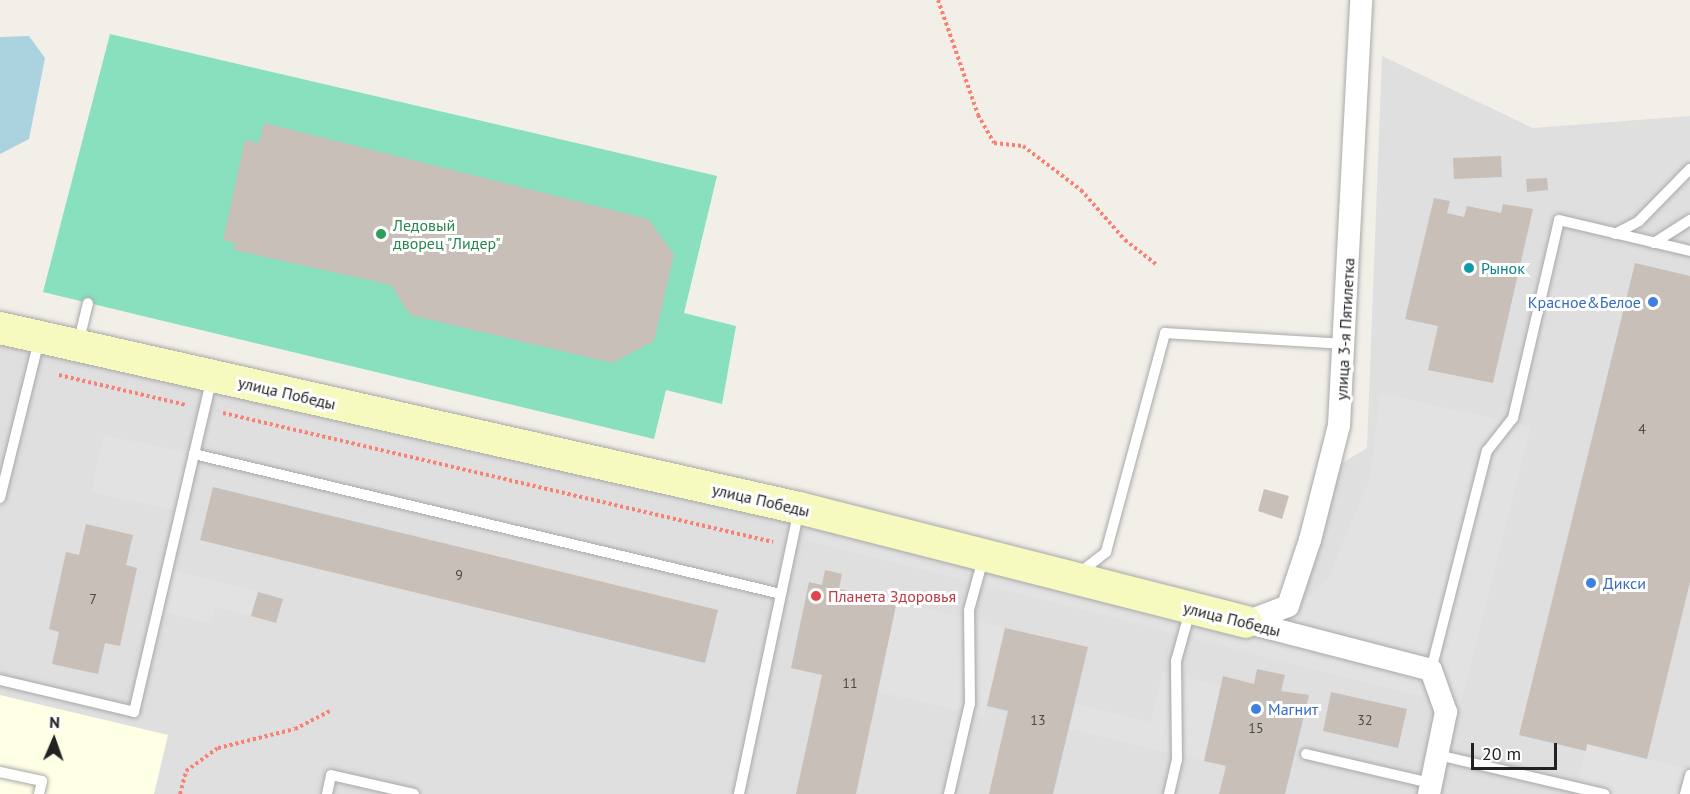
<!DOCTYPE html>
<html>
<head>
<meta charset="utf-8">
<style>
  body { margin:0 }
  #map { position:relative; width:1690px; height:794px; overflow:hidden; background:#f2efe9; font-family:"PT Sans",sans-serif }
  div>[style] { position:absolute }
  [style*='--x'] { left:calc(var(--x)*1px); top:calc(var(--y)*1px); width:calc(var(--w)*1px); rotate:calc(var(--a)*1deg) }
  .residential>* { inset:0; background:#e0dfdf }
  .education>* { inset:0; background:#ffffe5 }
  .pitch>* { inset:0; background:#88e0be }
  .parking>* { inset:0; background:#e2e2e2 }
  .water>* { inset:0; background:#aad3df }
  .building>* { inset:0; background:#c7bfb8 }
  .path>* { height:4px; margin-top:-2px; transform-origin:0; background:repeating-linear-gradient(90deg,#fa8072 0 3px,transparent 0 6px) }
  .roads { filter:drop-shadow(0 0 2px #a9a9a9) drop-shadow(0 0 2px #a9a9a9) }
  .lane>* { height:10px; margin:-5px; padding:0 5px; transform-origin:5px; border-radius:5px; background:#fff }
  .street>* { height:22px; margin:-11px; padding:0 11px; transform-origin:11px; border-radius:11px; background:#fff }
  .secondary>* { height:32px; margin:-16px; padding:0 16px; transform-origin:16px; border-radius:16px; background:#f7fabf }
  .dots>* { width:16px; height:16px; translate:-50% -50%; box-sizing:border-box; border:3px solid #fff; border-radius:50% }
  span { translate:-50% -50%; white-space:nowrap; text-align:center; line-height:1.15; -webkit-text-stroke:6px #fff; paint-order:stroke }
  .number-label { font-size:14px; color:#4b4948 }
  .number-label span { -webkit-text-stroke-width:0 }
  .leisure-label { font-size:16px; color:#27864d }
  .left { translate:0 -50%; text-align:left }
  .culture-label { font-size:16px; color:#0d838f }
  .shop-label { font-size:16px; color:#366cbe }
  .right { translate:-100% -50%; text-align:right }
  .street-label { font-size:16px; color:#222 }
  .health-label { font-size:16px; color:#be3a42 }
  .north { position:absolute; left:24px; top:710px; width:60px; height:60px; -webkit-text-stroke:4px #fff; paint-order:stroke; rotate:2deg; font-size:16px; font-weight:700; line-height:24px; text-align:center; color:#222 }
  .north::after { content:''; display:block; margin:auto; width:21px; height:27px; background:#222; clip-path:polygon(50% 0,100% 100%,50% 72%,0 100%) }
  .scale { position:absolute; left:1471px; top:743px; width:86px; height:27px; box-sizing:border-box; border:3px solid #222; border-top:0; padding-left:8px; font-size:18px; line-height:21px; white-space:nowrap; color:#222; -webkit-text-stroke:4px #fff; paint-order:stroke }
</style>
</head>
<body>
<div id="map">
  <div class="residential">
    <i style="clip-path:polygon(1382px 56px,1533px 128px,1690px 116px,1690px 794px,0 794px,0 328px,1246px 622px,1288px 606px,1329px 471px,1367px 448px)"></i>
  </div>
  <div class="education">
    <i style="clip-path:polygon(0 695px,168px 735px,154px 794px,0 794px)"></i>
  </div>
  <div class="pitch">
    <i style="clip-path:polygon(110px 34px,717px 176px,684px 313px,736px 326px,722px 404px,666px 390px,654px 439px,43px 292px)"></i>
  </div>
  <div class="parking">
    <i style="clip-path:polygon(1380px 393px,1531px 427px,1460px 706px,805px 540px,809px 524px,1246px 630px,1293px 612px,1328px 579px,1370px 478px)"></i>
    <i style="clip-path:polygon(104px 435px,194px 454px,181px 512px,91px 492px)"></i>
    <i style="clip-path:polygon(167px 569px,258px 592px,251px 616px,215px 607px,210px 623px,157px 611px)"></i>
    <i style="clip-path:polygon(897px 601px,1005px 628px,984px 716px,878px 692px)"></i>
    <i style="clip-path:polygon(1163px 671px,1222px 686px,1204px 761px,1069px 729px,1075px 704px,1151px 722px)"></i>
    <i style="clip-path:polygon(1587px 744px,1690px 769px,1685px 794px,1604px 794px,1577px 788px)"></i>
  </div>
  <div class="water">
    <i style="clip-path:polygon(29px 36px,45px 58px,29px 139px,0 154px,0 37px)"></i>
  </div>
  <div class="building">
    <i style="clip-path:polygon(264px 123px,648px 219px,674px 254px,654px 341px,612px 363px,410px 315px,391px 285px,234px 250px,235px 243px,223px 240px,245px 140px,259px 143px)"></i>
    <i style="clip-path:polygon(1501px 156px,1502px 177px,1454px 179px,1453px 158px)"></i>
    <i style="clip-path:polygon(1547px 178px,1548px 190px,1527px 192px,1526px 179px)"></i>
    <i style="clip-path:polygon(1434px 198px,1450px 201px,1447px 213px,1464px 217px,1467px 206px,1501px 213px,1503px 204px,1533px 209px,1493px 383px,1428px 370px,1438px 326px,1405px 319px)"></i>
    <i style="clip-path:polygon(1635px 263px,1690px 276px,1690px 582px,1647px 759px,1587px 744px,1586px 751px,1519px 735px)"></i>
    <i style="clip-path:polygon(213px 487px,718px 610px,705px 663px,200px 540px)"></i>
    <i style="clip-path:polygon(1264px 489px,1289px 496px,1282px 519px,1258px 511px)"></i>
    <i style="clip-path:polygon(86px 524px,133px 535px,126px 565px,137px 568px,120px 646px,105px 643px,98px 674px,52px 664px,59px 632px,49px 629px,66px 552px,79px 555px)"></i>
    <i style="clip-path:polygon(825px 570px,842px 574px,839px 589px,897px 601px,856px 794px,796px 794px,822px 675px,791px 668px,809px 582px,822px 585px)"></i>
    <i style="clip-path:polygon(258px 592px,283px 599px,276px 623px,251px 616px)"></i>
    <i style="clip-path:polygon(1005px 628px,1088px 647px,1053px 794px,989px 794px,1008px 711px,987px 706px)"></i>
    <i style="clip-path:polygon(1257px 669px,1285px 675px,1281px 691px,1309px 695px,1285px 794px,1219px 794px,1226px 766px,1204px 761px,1223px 676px,1254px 684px)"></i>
    <i style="clip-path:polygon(1331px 692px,1407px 709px,1398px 748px,1323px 731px)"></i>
  </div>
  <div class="path">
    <i style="--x:938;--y:0;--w:122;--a:70.8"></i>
    <i style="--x:978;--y:115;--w:32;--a:60"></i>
    <i style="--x:994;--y:143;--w:29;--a:6"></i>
    <i style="--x:1023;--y:146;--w:73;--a:37.2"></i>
    <i style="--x:1081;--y:190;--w:67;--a:48.7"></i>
    <i style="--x:1125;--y:240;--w:41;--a:38"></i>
    <i style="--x:59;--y:375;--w:130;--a:13.3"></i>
    <i style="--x:223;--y:413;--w:565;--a:13.2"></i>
    <i style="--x:180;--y:794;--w:24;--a:-75"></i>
    <i style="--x:186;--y:771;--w:39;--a:-36"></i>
    <i style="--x:218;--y:748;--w:79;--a:-13.9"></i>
    <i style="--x:295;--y:729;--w:42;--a:-27.2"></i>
  </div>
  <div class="roads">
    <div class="lane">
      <i style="--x:1615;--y:234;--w:27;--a:-28"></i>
      <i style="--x:1639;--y:221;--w:73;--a:-45.6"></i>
      <i style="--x:1654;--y:243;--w:43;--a:-32.6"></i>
      <i style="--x:78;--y:344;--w:42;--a:-76.3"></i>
      <i style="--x:194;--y:454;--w:603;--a:13.41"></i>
      <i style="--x:0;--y:498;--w:163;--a:-76.1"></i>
      <i style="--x:1078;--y:574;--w:36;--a:-38"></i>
      <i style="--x:1106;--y:552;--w:227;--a:-74.9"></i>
      <i style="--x:1165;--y:333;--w:180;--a:3.5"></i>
      <i style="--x:1431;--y:670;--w:226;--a:-75.7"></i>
      <i style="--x:1487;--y:451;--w:42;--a:-51.8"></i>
      <i style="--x:1513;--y:418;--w:203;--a:-76.9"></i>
      <i style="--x:1559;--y:220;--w:135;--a:13.3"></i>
      <i style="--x:0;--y:680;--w:138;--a:13.4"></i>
      <i style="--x:134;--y:712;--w:343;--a:-76.9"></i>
      <i style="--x:1306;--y:754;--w:128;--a:13.1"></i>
      <i style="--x:1438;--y:755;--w:171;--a:13.2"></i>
      <i style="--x:0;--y:772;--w:43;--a:12.1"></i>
      <i style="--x:42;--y:781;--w:13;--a:103"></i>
      <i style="--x:327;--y:794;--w:19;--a:-78"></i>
      <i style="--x:331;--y:775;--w:85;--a:12.9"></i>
      <i style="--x:739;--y:794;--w:290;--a:-78.1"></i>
      <i style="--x:949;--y:794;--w:93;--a:-77"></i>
      <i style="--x:970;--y:703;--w:93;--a:-90.6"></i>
      <i style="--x:969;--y:610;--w:53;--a:-74.6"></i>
      <i style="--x:1169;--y:794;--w:35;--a:-77"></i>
      <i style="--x:1177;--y:760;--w:99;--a:-90.6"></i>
      <i style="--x:1176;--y:661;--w:52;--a:-74.4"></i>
      <i style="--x:1685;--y:794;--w:20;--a:-75"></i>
    </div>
    <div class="street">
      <i style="--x:1246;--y:622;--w:45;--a:-20.9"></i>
      <i style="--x:1288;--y:606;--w:70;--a:-71.6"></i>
      <i style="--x:1310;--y:540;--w:119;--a:-75.8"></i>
      <i style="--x:1339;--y:425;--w:426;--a:-87"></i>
      <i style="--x:1246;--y:622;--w:191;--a:14.5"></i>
      <i style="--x:1431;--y:670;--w:45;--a:70.3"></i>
      <i style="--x:1446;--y:712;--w:84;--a:101.7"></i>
    </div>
    <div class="secondary">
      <i style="--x:0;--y:328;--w:819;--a:12.7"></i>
      <i style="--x:799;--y:508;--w:461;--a:14.3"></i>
    </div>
  </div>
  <div class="dots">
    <i style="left:381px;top:234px;background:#2e9e5b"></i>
    <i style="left:1469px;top:268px;background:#0f9aa8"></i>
    <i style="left:1653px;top:302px;background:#3f7fe0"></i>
    <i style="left:1591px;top:583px;background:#3f7fe0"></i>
    <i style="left:816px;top:596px;background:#e0444e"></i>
    <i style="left:1256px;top:709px;background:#3f7fe0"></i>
  </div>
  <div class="number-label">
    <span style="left:1642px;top:429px">4</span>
    <span style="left:459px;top:575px">9</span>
    <span style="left:93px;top:599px">7</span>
    <span style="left:850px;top:683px">11</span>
    <span style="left:1038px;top:720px">13</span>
    <span style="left:1365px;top:720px">32</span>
    <span style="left:1256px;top:728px">15</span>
  </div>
  <div class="leisure-label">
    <span class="left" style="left:393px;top:234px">Ледовый<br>дворец "Лидер"</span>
  </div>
  <div class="culture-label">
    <span class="left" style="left:1481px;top:268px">Рынок</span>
  </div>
  <div class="shop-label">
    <span class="right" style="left:1641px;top:302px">Красное&amp;Белое</span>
    <span class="left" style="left:1603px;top:583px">Дикси</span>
    <span class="left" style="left:1268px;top:709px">Магнит</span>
  </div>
  <div class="street-label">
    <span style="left:1345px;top:329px;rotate:-87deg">улица 3-я Пятилетка</span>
    <span style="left:287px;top:393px;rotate:13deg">улица Победы</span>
    <span style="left:761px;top:500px;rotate:13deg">улица Победы</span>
    <span style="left:1232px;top:619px;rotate:14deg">улица Победы</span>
  </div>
  <div class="health-label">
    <span class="left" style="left:828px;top:596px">Планета Здоровья</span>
  </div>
  <div class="north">N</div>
  <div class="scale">20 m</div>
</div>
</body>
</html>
